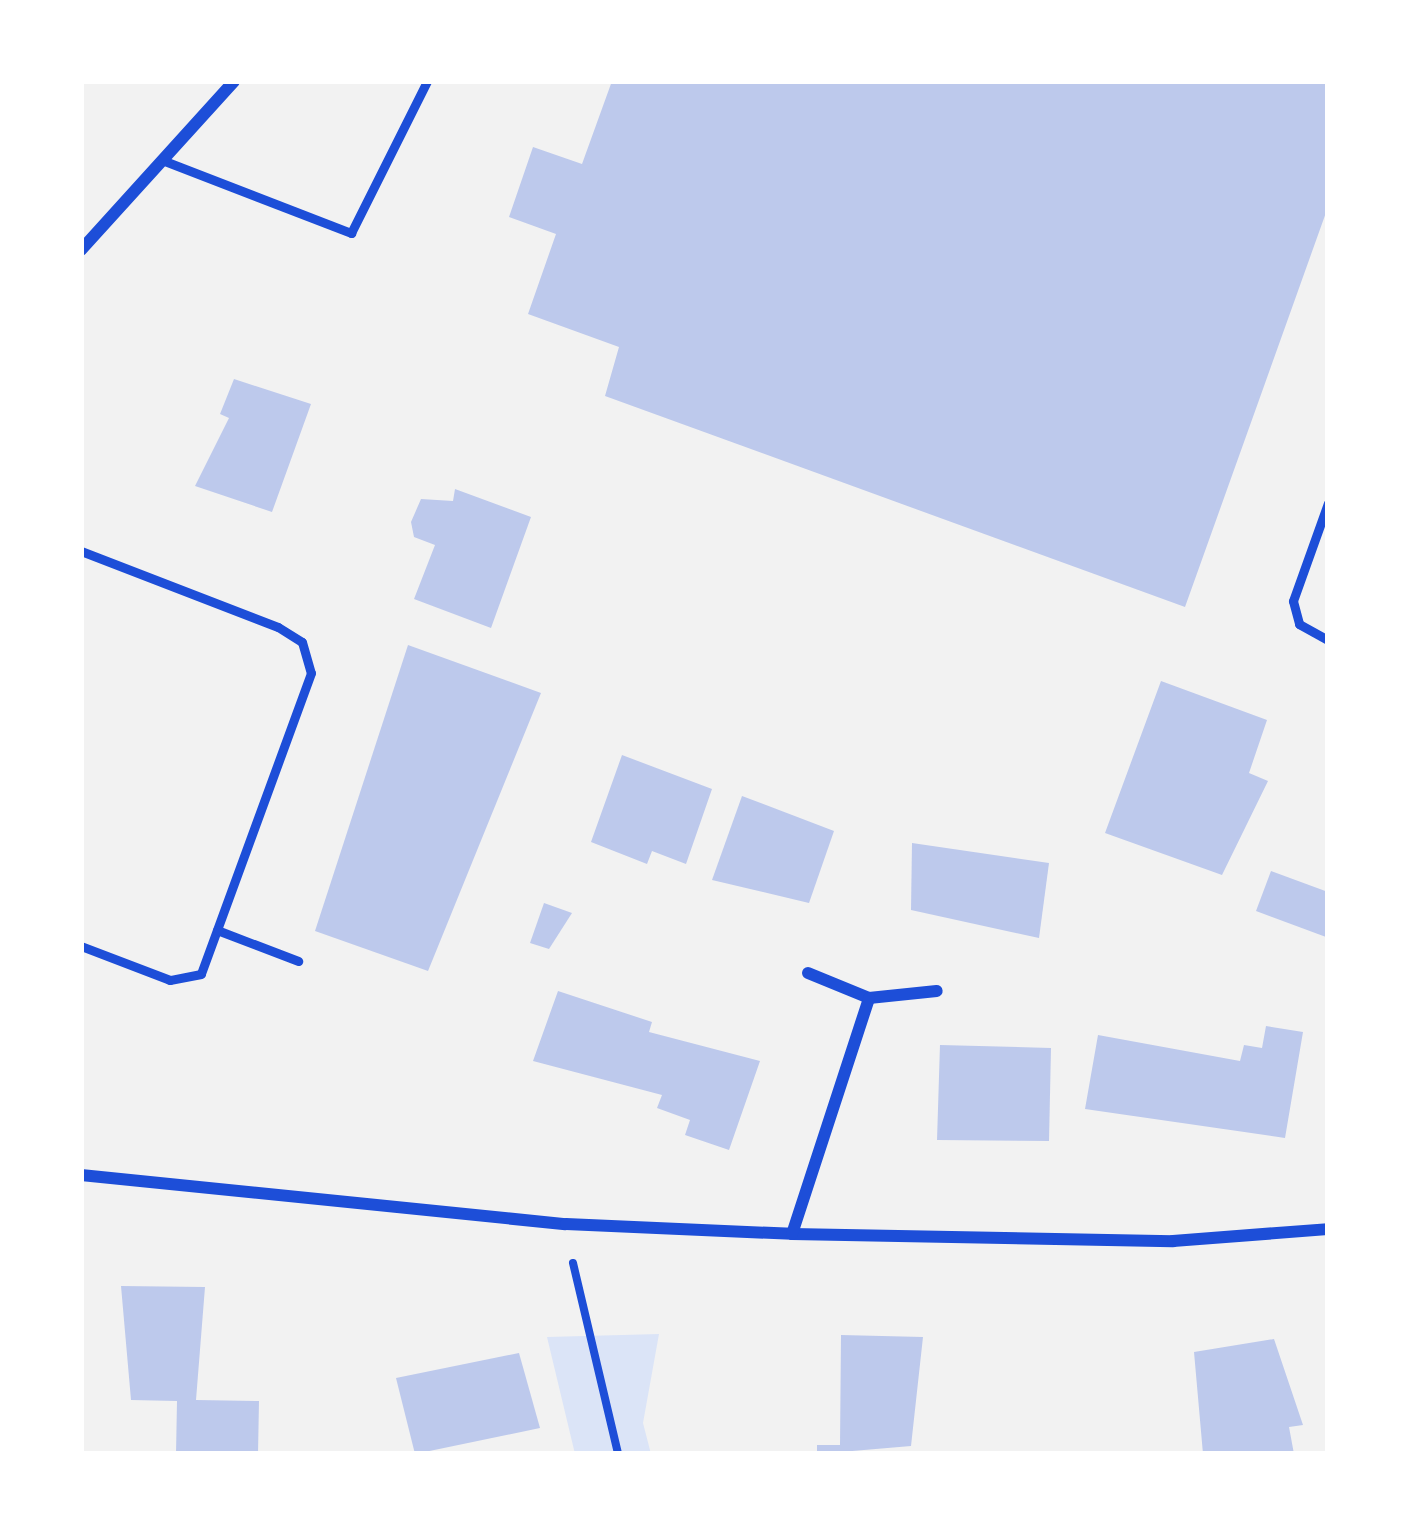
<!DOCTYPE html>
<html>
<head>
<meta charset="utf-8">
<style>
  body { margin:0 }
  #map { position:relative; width:1409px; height:1535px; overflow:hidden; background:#f2f2f2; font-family:Roboto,sans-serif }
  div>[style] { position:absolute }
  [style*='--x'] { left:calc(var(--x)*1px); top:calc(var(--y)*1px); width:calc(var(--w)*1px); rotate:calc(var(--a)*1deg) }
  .green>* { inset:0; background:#dbe4f7 }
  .building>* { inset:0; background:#bdc9ec }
  .path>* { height:8px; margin:-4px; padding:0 4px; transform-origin:4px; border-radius:4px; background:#1d4ed8 }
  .service>* { height:9px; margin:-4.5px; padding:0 4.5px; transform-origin:4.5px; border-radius:4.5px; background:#1d4ed8 }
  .minor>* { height:12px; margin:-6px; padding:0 6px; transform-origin:6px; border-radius:6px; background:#1d4ed8 }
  span { translate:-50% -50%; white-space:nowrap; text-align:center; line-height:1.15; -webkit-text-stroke:10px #fff; paint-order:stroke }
  .frame { position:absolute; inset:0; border:84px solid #fff; pointer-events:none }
</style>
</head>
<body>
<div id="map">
  <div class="green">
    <i style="clip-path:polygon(659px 1334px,643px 1423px,651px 1454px,575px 1454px,547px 1337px)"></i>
  </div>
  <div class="building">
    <i style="clip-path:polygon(612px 81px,1328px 81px,1328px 207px,1185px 607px,605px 396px,619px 347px,528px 314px,556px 234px,509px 217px,533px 147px,582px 164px)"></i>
    <i style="clip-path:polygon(234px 379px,311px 404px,272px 512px,195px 486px,229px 418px,220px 414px)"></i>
    <i style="clip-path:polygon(455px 489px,531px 517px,491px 628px,414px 599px,435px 545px,414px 537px,411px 522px,421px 499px,453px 501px)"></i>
    <i style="clip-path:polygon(408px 645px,541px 693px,428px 971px,315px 931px)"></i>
    <i style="clip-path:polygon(1161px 681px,1267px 720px,1249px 773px,1268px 781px,1222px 875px,1105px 833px)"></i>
    <i style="clip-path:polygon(622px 755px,712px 789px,686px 864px,652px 851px,647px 864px,591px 842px)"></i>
    <i style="clip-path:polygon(742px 796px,834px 831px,809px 903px,712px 880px)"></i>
    <i style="clip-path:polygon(912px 843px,1049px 863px,1039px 938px,911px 910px)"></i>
    <i style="clip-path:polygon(1271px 871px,1328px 892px,1326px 937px,1256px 911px)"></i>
    <i style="clip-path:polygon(544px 903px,572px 913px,549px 949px,530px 943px)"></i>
    <i style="clip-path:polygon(558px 991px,652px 1022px,649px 1032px,760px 1061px,729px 1150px,685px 1135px,690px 1120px,657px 1108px,662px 1095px,533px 1061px)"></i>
    <i style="clip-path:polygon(1266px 1026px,1303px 1032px,1285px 1138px,1085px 1109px,1098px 1035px,1240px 1061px,1244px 1045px,1262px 1048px)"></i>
    <i style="clip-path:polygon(940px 1045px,1051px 1048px,1049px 1141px,937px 1140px)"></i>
    <i style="clip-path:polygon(121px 1286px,205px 1287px,196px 1400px,259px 1401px,258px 1454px,176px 1454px,177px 1401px,131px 1400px)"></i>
    <i style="clip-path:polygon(841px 1335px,923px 1337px,911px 1446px,817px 1454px,817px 1445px,840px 1445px)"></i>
    <i style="clip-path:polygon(1274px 1339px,1303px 1425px,1289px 1427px,1294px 1454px,1203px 1454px,1194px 1352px)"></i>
    <i style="clip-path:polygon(519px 1353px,540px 1428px,415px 1454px,396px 1378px)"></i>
  </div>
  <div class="path">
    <i style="--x:573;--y:1263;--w:196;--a:76.7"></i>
  </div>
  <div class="service">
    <i style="--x:162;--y:160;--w:203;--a:21.1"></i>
    <i style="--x:351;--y:233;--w:170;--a:-63.4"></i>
    <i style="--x:1328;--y:503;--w:104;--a:109.7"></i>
    <i style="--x:1293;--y:601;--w:24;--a:75"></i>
    <i style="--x:1299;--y:624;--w:33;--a:29"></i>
    <i style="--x:81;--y:551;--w:211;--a:21.1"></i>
    <i style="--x:278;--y:627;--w:28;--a:32"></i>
    <i style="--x:302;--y:642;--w:32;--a:74"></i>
    <i style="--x:311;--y:673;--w:320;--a:110.1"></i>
    <i style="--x:201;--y:974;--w:32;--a:169"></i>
    <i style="--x:170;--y:980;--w:95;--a:-159.1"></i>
    <i style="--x:217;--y:930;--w:87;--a:20.9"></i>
  </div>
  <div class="minor">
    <i style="--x:81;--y:250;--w:228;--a:-47.8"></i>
    <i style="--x:808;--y:973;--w:66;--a:22.3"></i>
    <i style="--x:869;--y:998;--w:68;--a:-5.9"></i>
    <i style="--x:81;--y:1175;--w:487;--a:5.8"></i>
    <i style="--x:566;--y:1224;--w:226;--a:2.5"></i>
    <i style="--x:792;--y:1234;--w:381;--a:1.1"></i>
    <i style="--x:1173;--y:1241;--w:155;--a:-4.4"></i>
    <i style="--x:792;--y:1234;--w:248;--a:-71.9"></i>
  </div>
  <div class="frame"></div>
</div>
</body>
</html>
